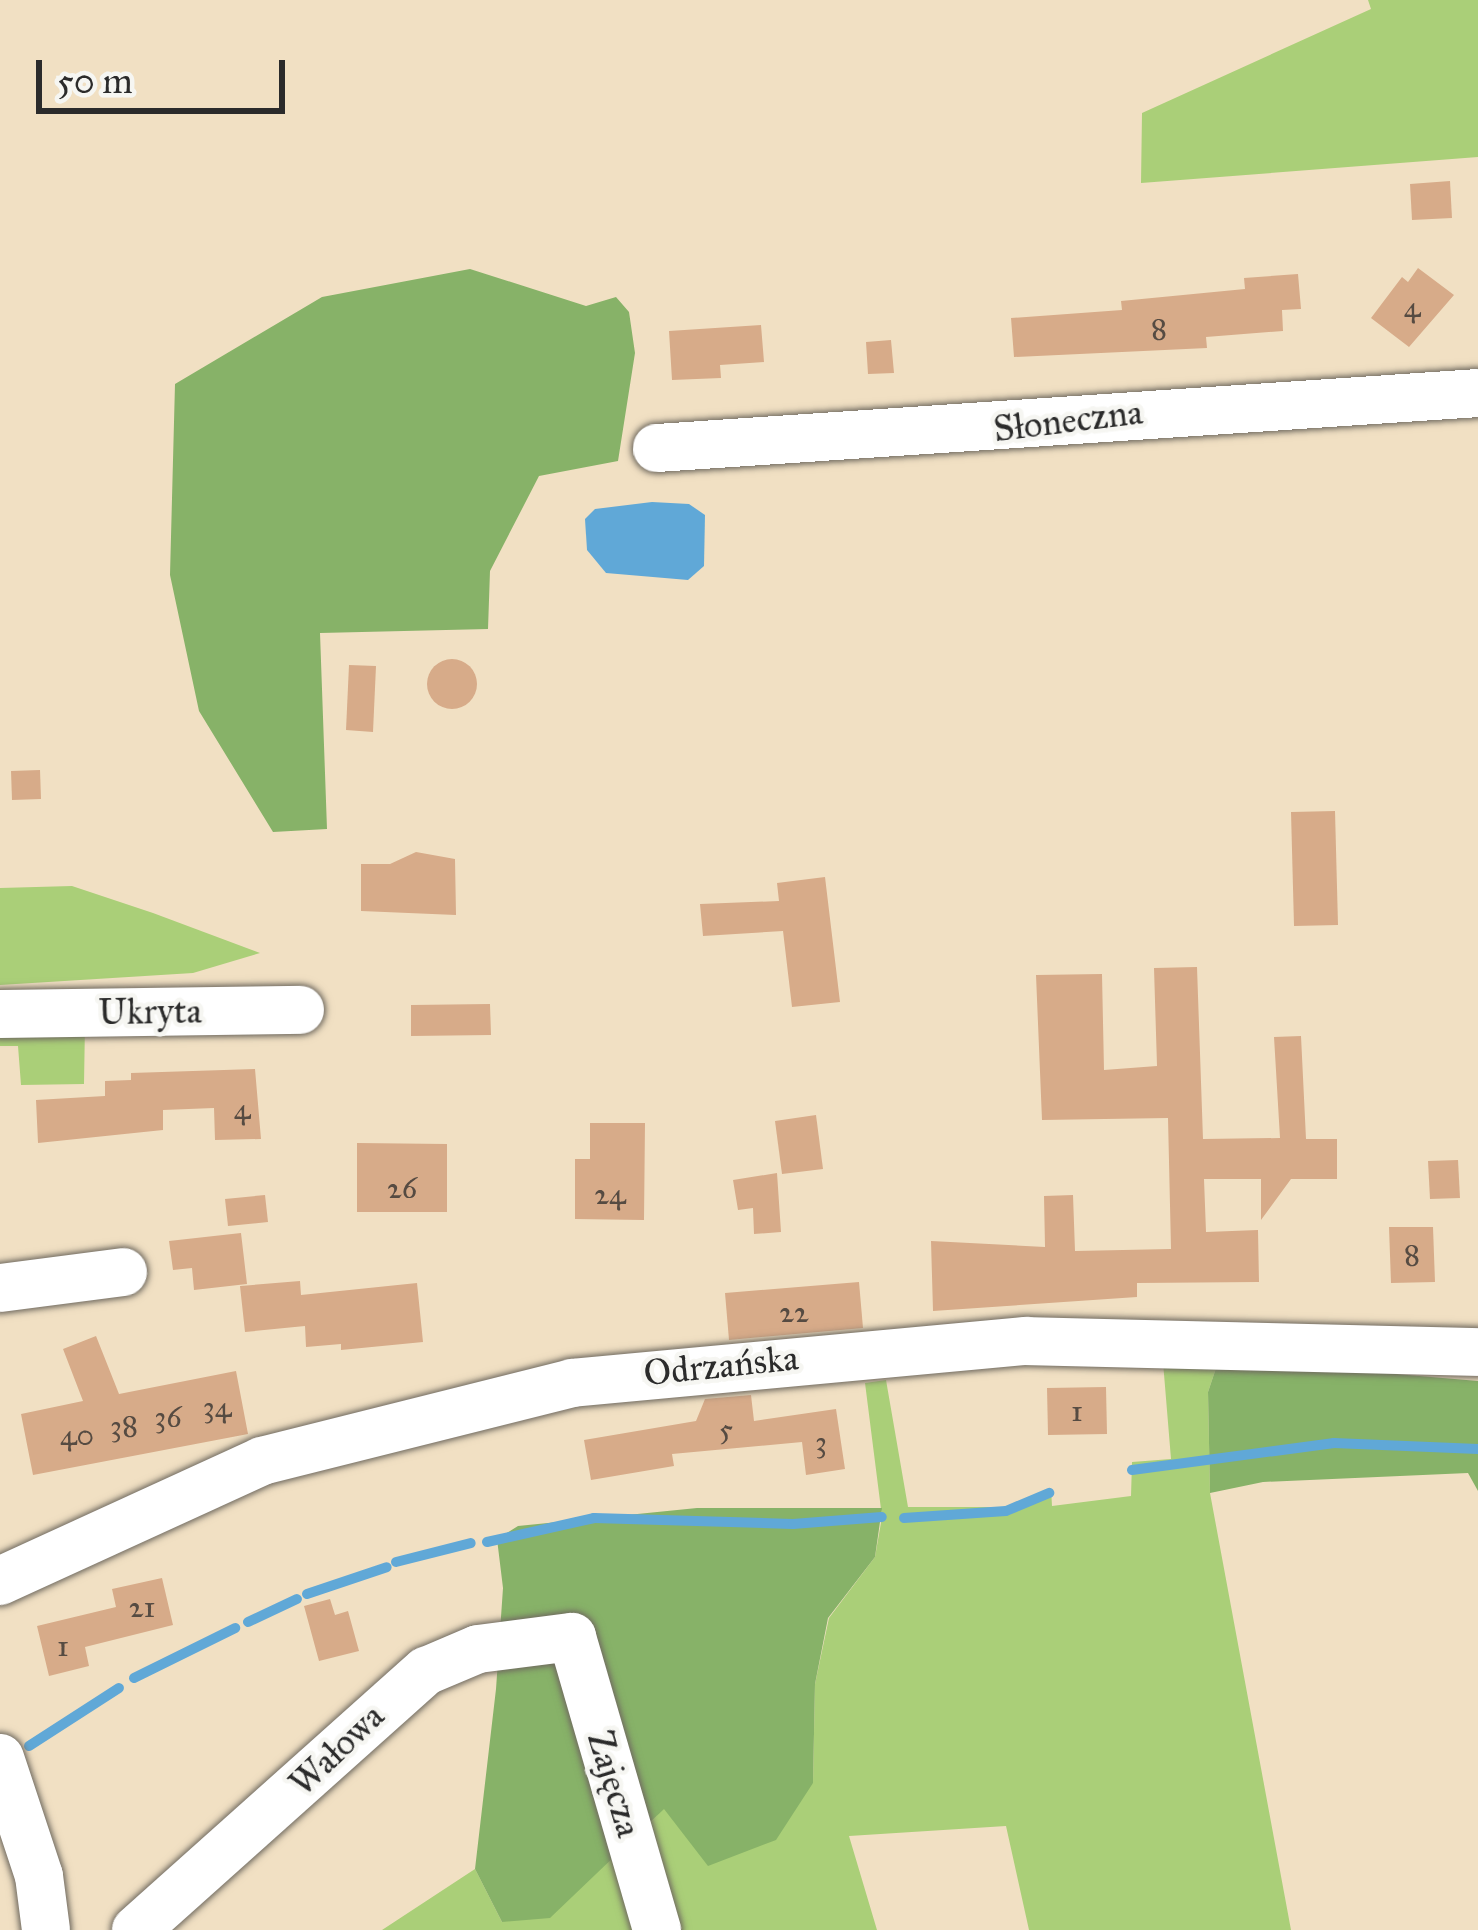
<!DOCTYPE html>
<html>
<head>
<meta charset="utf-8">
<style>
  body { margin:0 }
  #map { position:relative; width:1478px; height:1930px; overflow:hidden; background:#f1e0c3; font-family:"IM FELL Great Primer",serif }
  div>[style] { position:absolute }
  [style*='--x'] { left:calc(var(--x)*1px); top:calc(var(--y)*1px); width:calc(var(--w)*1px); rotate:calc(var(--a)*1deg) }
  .green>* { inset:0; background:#aacf78 }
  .forest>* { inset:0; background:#87b268 }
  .water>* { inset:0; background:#60a8d7 }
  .stream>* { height:10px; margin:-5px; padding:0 5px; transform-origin:5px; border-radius:5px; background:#60a8d7 }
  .building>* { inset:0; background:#d7ab89 }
  .round { border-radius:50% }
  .roads { filter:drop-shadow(0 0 3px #706a60) drop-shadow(0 0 3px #706a60) }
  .minor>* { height:48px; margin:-24px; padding:0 24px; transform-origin:24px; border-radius:24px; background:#fff }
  span { translate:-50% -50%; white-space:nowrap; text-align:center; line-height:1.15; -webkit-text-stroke:9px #f6f6f2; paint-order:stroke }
  .number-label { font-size:30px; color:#564b42 }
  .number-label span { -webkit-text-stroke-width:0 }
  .street-label { font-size:36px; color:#2b2b2b }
  .scale { position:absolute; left:36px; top:60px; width:249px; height:54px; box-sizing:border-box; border:6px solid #2b2b2b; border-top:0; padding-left:15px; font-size:36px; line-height:42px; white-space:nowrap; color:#2b2b2b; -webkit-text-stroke:9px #f6f6f2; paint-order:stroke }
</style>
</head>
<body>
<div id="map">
  <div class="green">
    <i style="clip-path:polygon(1368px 0,1478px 0,1478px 157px,1141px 183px,1142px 113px,1371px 9px)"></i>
    <i style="clip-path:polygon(72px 886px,153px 913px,260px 953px,193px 973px,0 985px,0 888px)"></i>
    <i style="clip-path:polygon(85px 1024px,84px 1084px,21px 1085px,18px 1046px,0 1046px,0 1025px)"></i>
    <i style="clip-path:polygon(1219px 1359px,1208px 1392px,1210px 1493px,1291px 1930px,1029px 1930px,1006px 1826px,849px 1836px,877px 1930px,671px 1930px,643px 1830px,664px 1808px,813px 1783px,815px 1684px,829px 1618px,875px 1557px,882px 1517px,865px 1383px,886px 1380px,908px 1507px,1006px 1507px,1051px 1488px,1052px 1506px,1131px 1496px,1132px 1462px,1171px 1459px,1163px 1362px)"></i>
    <i style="clip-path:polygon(622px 1851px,650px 1930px,382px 1930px,475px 1869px,502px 1922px)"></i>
  </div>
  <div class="forest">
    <i style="clip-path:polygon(470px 269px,586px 306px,616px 297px,629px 312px,635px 353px,618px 461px,539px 476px,490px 571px,488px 629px,320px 633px,327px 829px,273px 832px,199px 711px,170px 575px,175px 384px,322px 297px)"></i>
    <i style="clip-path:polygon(1219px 1359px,1478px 1381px,1478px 1491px,1468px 1473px,1263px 1482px,1210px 1493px,1208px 1392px)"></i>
    <i style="clip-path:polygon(697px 1508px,882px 1508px,875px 1557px,828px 1618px,815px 1684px,813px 1783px,776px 1840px,708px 1866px,664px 1809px,550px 1918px,502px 1922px,475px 1869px,496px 1689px,503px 1588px,497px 1539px,518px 1526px)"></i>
  </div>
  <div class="water">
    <i style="clip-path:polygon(652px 502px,689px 504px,705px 515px,704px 566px,688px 580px,606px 573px,587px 550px,585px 519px,595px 509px)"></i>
  </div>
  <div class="stream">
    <i style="--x:1132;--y:1470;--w:204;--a:-7.6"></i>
    <i style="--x:1334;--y:1443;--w:144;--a:2.4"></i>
    <i style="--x:904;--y:1518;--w:102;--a:-3.9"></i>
    <i style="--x:1006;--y:1511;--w:47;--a:-22.7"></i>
    <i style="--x:487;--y:1542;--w:110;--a:-12.6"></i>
    <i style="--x:594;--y:1518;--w:199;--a:1.7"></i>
    <i style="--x:793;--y:1524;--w:89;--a:-4.5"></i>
    <i style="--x:396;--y:1562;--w:77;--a:-14.2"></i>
    <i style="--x:307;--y:1594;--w:84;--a:-18.6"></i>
    <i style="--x:248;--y:1622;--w:54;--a:-25.1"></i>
    <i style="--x:134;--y:1678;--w:113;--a:-26.3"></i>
    <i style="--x:29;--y:1746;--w:107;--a:-32.8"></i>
  </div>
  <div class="building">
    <i style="clip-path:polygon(1450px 181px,1452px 218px,1412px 220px,1410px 184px)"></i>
    <i style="clip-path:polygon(1418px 268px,1454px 295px,1409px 347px,1371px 318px,1402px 277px,1408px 282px)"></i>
    <i style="clip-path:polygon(1298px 274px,1301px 309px,1282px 310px,1283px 331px,1206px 337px,1207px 348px,1014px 357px,1011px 318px,1122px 310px,1121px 301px,1245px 289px,1244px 278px)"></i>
    <i style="clip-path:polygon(761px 325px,764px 362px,720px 365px,721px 378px,672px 380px,669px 331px)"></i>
    <i style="clip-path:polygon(891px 340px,894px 373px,868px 374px,866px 342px)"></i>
    <i class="round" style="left:427px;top:659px;width:50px;height:50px"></i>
    <i style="clip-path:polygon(349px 665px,376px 666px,373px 732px,346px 730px)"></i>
    <i style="clip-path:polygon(40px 770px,41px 799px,12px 800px,11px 771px)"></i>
    <i style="clip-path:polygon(1335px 811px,1338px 925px,1294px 926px,1291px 812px)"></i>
    <i style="clip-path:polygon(416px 852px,455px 859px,456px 915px,361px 911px,361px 864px,390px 864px)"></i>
    <i style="clip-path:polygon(825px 877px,840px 1002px,792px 1007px,783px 931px,703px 936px,700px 904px,779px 901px,777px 883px)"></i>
    <i style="clip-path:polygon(1197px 967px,1203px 1139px,1280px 1138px,1274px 1037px,1301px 1036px,1306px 1139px,1337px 1139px,1337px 1179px,1291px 1179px,1261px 1220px,1261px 1179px,1204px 1179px,1206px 1232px,1258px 1230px,1259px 1282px,1137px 1283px,1137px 1297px,933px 1311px,931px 1241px,1045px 1247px,1044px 1196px,1073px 1195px,1075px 1251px,1171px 1249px,1168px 1118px,1042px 1120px,1036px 975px,1102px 974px,1104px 1070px,1157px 1066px,1154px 968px)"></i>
    <i style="clip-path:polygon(490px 1004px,491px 1035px,411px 1036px,411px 1005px)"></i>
    <i style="clip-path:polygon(255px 1069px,261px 1139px,215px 1140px,214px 1108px,163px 1110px,163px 1130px,38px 1143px,36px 1100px,105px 1096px,105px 1081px,131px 1080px,131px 1073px)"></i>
    <i style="clip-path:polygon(816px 1115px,823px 1169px,782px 1174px,775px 1121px)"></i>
    <i style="clip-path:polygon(590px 1123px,645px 1123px,644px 1220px,575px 1219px,575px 1159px,590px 1159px)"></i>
    <i style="clip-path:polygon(357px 1143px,447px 1144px,447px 1212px,357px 1212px)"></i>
    <i style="clip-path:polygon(1458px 1160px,1460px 1198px,1430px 1199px,1428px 1161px)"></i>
    <i style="clip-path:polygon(777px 1173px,781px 1232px,754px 1234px,753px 1208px,738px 1210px,733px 1180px)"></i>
    <i style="clip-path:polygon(265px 1195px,268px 1222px,228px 1226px,225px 1199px)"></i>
    <i style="clip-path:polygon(1389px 1227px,1433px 1227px,1435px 1282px,1391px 1283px)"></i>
    <i style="clip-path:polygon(241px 1233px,247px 1284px,194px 1290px,192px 1268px,173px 1270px,169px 1241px)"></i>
    <i style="clip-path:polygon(300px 1281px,301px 1295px,417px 1283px,423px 1342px,341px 1350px,341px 1344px,306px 1347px,305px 1326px,245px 1332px,240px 1286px)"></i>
    <i style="clip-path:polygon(859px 1282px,863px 1328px,729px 1340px,725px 1293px)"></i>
    <i style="clip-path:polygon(96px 1336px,119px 1394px,236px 1371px,248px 1434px,33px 1475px,21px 1414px,83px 1401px,63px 1349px)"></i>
    <i style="clip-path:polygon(1106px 1387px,1107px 1434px,1048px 1435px,1047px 1388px)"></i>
    <i style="clip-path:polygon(751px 1395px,754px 1421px,836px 1409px,845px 1469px,806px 1475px,802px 1442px,672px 1454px,674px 1466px,591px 1480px,584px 1440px,696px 1421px,705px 1399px)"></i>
    <i style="clip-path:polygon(162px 1578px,173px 1625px,85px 1647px,89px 1666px,49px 1676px,37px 1626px,116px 1607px,112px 1589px)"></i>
    <i style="clip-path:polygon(330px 1599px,335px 1615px,348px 1611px,359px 1651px,319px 1661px,304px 1606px)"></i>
  </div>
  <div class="roads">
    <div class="minor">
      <i style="--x:657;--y:448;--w:823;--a:-3.83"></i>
      <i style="--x:0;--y:1014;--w:300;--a:-0.8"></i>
      <i style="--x:0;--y:1288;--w:124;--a:-7.4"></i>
      <i style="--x:0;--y:1581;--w:288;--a:-24.6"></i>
      <i style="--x:262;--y:1461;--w:320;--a:-14.1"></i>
      <i style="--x:572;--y:1383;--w:456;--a:-5.3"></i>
      <i style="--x:1026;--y:1341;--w:452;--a:1.4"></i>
      <i style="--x:0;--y:1758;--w:124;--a:71.7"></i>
      <i style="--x:39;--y:1876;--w:54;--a:82.6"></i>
      <i style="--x:136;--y:1930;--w:389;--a:-41.8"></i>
      <i style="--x:426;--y:1671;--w:56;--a:-22.9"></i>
      <i style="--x:478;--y:1649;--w:95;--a:-7.3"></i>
      <i style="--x:572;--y:1637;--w:305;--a:73.8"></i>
    </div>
  </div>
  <div class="number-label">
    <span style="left:1412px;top:307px">4</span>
    <span style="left:1159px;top:329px">8</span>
    <span style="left:242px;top:1109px">4</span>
    <span style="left:402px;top:1188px">26</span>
    <span style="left:610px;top:1194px">24</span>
    <span style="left:1412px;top:1255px">8</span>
    <span style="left:794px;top:1312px">22</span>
    <span style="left:217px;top:1407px">34</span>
    <span style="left:1077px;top:1411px">1</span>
    <span style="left:168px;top:1417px">36</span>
    <span style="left:124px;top:1426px">38</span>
    <span style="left:726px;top:1429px">5</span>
    <span style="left:77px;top:1435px">40</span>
    <span style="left:821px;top:1442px">3</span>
    <span style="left:142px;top:1607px">21</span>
    <span style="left:63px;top:1646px">1</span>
  </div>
  <div class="street-label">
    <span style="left:1068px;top:421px;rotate:-7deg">Słoneczna</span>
    <span style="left:150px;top:1012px;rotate:-1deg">Ukryta</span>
    <span style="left:721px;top:1366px;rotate:-6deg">Odrzańska</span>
    <span style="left:337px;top:1750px;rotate:-44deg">Wałowa</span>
    <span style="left:614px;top:1784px;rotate:73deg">Zajęcza</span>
  </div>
  <div class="scale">50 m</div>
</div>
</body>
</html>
